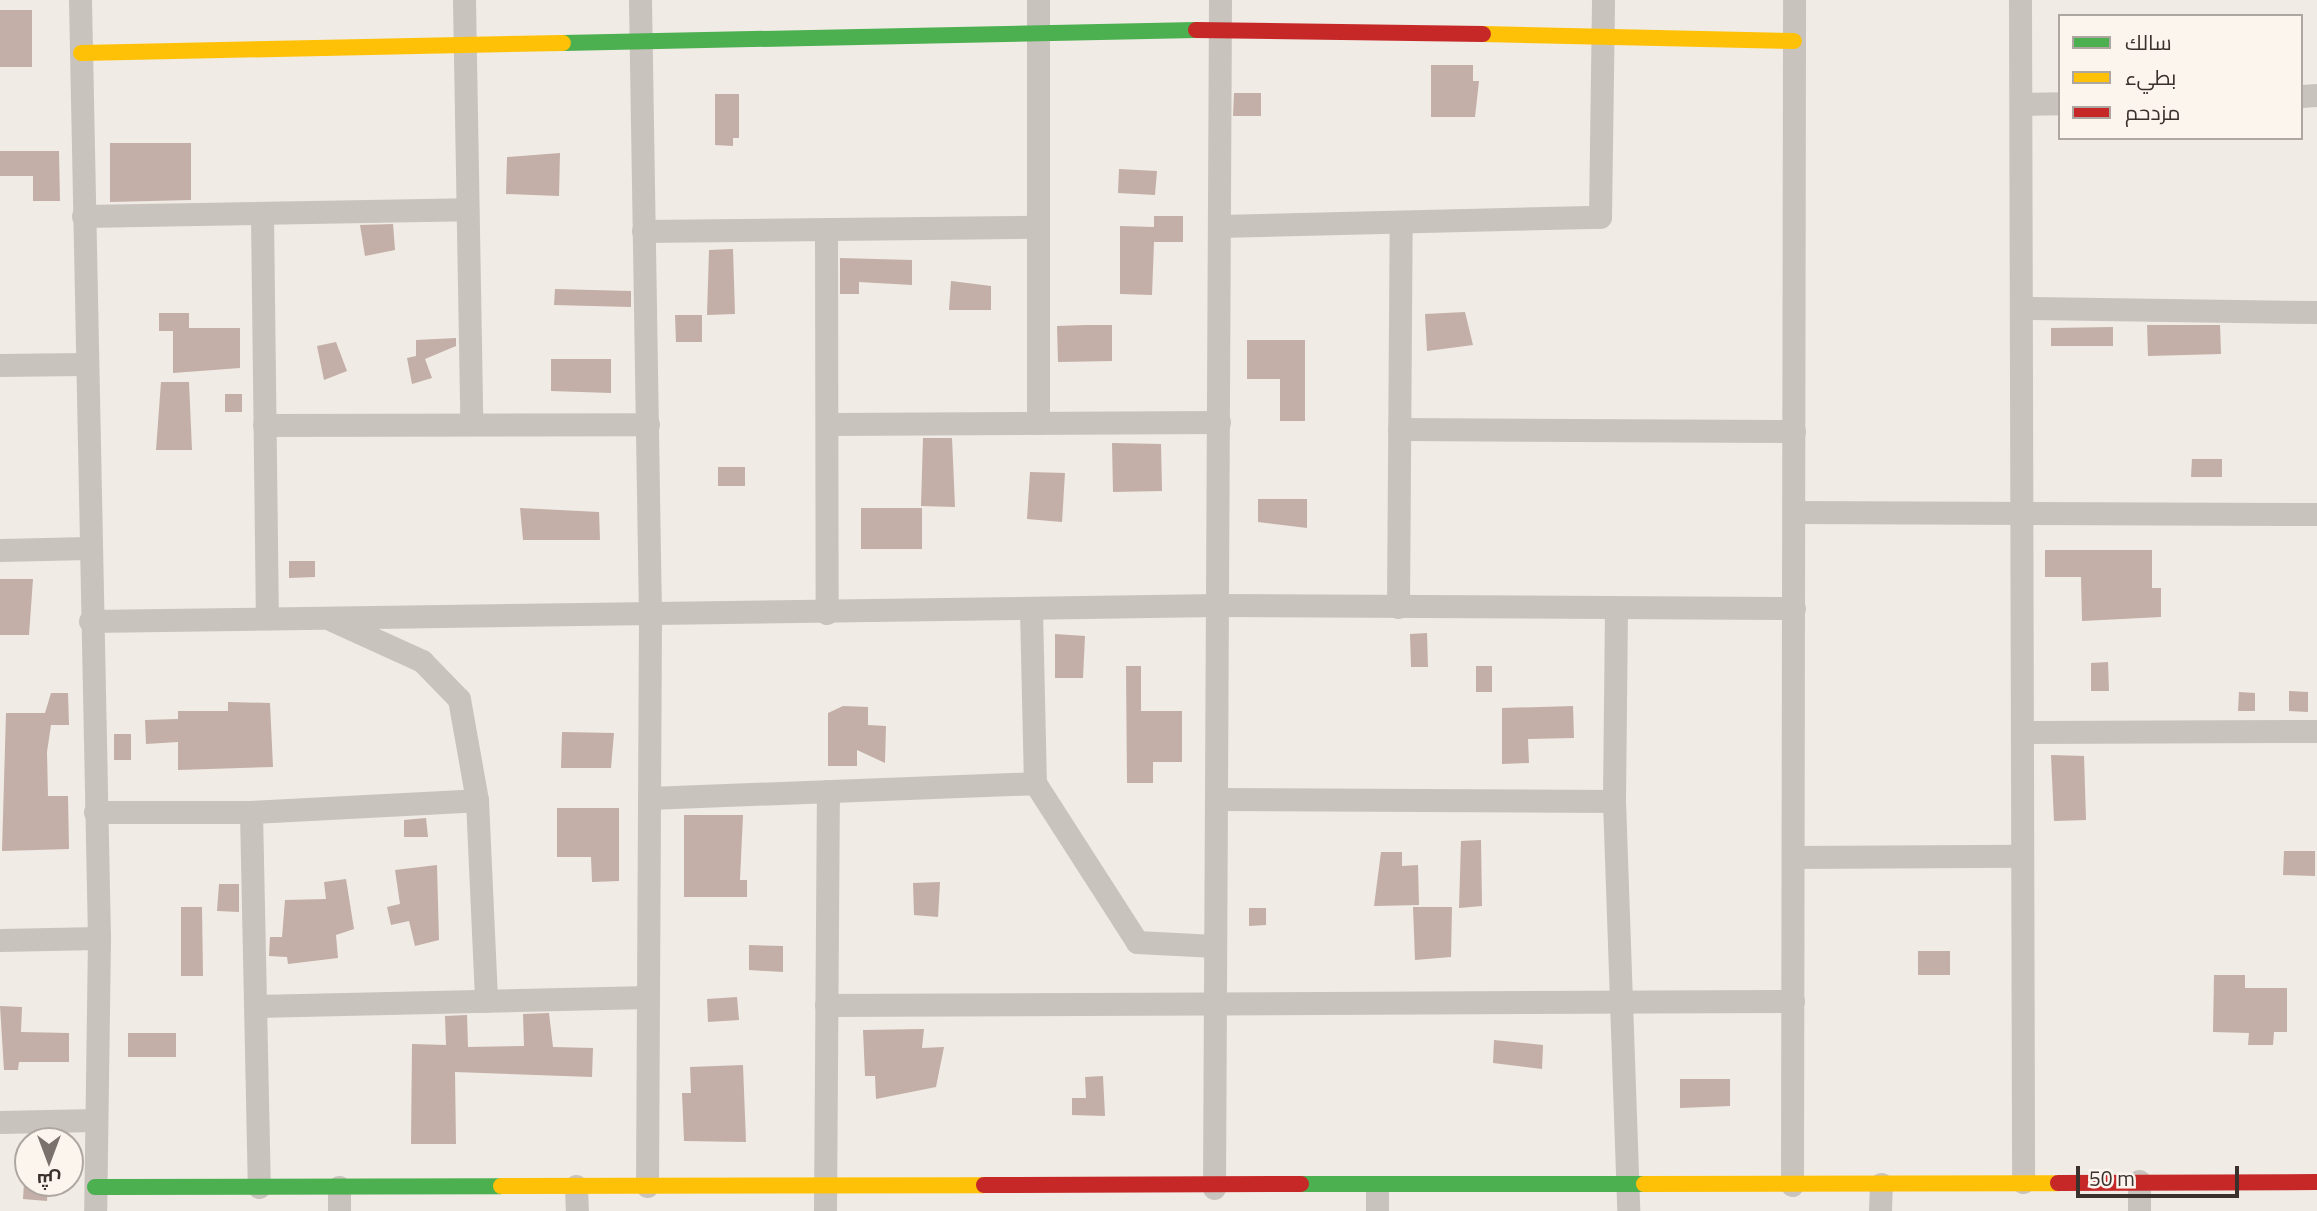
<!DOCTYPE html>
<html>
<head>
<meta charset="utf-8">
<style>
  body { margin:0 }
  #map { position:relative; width:2317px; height:1211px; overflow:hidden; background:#f0ebe5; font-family:"Titillium Web",Cairo,sans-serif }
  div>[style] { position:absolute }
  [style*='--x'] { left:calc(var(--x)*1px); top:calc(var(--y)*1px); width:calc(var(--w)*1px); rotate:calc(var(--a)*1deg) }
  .building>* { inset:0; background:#c3afa7 }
  .street>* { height:23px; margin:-11.5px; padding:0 11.5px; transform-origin:11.5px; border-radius:11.5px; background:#c9c3be }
  .fast>* { height:16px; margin:-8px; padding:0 8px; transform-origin:8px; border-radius:8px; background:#4caf50 }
  .slow>* { height:16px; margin:-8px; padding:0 8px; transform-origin:8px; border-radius:8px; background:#ffc107 }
  .jam>* { height:16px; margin:-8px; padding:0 8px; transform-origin:8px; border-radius:8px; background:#c62828 }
  span { translate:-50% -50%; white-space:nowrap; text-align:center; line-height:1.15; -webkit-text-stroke:6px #fbf5ee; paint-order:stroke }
  .legend { position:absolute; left:2058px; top:14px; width:245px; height:126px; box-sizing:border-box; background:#fbf5ee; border:2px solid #aea6a0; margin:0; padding:9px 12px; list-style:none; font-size:21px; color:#3b302b }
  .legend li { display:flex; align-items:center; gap:14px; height:35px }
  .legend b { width:35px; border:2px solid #aea6a0 }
  .north { position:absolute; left:14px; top:1127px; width:70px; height:70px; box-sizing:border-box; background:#fbf5ee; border:2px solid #aea6a0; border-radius:50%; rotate:180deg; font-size:19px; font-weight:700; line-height:28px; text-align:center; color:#3b302b }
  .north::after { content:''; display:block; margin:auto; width:24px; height:32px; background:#7a716c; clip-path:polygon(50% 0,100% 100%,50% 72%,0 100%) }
  .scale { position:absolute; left:2076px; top:1166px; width:163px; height:32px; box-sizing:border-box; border:4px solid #3b302b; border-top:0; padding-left:9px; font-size:21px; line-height:24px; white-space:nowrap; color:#3b302b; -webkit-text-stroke:5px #fbf5ee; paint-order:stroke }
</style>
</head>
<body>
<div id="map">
  <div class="building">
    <i style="clip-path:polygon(0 10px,32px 10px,32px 67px,0 67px)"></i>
    <i style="clip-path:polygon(1431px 65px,1473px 65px,1473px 81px,1479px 81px,1475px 117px,1431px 117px)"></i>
    <i style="clip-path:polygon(1234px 93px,1261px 93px,1261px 116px,1233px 116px)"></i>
    <i style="clip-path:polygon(715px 94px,739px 94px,739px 138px,733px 138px,733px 146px,715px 145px)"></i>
    <i style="clip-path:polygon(110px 143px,191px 143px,191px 200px,110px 202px)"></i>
    <i style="clip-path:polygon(0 151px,59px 151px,60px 201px,33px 201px,33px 176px,0 176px)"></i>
    <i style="clip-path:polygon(560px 153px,559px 196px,506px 194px,507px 157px)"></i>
    <i style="clip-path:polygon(1119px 169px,1157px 171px,1155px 195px,1118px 193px)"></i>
    <i style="clip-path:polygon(1154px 216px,1183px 216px,1183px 242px,1154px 242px,1152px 295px,1120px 294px,1120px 226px,1154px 227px)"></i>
    <i style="clip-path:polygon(393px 224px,395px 250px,365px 256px,360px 225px)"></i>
    <i style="clip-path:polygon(733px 249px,735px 314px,707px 315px,709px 250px)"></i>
    <i style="clip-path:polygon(840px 258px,912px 260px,912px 285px,859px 282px,859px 294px,840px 294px)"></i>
    <i style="clip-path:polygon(951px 281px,991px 286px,991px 310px,949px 310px)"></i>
    <i style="clip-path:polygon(555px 289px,631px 291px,631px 307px,554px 305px)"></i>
    <i style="clip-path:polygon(1465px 312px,1473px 345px,1427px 351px,1425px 314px)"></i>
    <i style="clip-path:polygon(159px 313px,189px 313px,189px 328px,240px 328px,240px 368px,173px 373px,173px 331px,159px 331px)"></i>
    <i style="clip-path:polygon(675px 315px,702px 315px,702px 342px,676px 342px)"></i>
    <i style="clip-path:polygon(1086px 325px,1112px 325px,1112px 361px,1058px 362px,1057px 326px)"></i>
    <i style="clip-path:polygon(2147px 325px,2220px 325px,2221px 354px,2148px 356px)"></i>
    <i style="clip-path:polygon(2113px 327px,2113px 346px,2051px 346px,2051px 328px)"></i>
    <i style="clip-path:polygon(456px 338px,456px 346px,425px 359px,432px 378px,412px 384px,407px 358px,416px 356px,416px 340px)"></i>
    <i style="clip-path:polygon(1247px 340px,1305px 340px,1305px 421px,1280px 421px,1280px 379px,1247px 379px)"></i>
    <i style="clip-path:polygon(336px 342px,347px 371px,324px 380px,317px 346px)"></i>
    <i style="clip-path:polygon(551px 359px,611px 359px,611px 393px,551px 391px)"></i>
    <i style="clip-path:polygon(161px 382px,189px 382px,192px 450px,156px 450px)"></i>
    <i style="clip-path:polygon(225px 394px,242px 394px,242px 412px,225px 412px)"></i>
    <i style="clip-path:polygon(923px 438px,952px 438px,955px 507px,921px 506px)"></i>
    <i style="clip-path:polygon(1112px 443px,1161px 444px,1162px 491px,1113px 492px)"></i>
    <i style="clip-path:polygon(2192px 459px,2222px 459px,2222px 477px,2191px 477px)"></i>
    <i style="clip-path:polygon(718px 467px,745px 467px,745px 486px,718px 486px)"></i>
    <i style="clip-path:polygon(1030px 472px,1065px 473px,1062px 522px,1027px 519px)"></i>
    <i style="clip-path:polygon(1258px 499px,1307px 499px,1307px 528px,1258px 522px)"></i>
    <i style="clip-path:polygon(520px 508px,599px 512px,600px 540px,523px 540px)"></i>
    <i style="clip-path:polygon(861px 508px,922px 508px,922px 549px,861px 549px)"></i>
    <i style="clip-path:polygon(2045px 550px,2152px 550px,2152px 588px,2161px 588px,2161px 617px,2082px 621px,2081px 577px,2045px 577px)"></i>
    <i style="clip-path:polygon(289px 561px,315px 561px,315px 577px,289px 578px)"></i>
    <i style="clip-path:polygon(0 579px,33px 579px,29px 635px,0 635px)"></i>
    <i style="clip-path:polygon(1427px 633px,1428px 667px,1411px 667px,1410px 634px)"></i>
    <i style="clip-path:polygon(1055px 634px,1085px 636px,1083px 678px,1055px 678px)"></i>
    <i style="clip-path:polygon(2108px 662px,2109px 691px,2091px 691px,2091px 663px)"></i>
    <i style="clip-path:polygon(1126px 666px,1141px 666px,1141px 711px,1182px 711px,1182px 762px,1153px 762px,1153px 783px,1127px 783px)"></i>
    <i style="clip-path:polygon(1476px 666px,1492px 666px,1492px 692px,1476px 692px)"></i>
    <i style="clip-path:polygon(2289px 691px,2308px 692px,2308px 712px,2289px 711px)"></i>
    <i style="clip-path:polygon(2239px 692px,2255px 693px,2255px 711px,2238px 711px)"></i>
    <i style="clip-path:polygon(51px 693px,68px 693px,69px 725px,51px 725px,47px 752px,48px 796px,68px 796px,69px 849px,2px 851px,6px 713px,45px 713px)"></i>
    <i style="clip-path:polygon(228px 702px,270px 703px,273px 767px,178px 770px,178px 742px,146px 744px,145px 720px,178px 719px,178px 711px,228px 711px)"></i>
    <i style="clip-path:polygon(843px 706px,868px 707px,868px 725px,886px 726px,885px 763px,857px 750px,857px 766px,828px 766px,828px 713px)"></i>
    <i style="clip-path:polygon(1573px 706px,1574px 738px,1528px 739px,1529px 763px,1502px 764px,1502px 708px)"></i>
    <i style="clip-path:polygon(562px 732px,614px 733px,611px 768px,561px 768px)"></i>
    <i style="clip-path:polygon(114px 734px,131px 734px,131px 760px,114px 760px)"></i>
    <i style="clip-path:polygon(2051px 755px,2084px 756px,2086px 820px,2054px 821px)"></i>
    <i style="clip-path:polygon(557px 808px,619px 808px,619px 881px,592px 882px,591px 857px,557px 857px)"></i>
    <i style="clip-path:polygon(684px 815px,743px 815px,740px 880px,747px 880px,747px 897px,684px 897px)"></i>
    <i style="clip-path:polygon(426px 818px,428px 837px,404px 837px,404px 820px)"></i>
    <i style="clip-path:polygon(1481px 840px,1482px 906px,1459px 908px,1461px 841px)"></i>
    <i style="clip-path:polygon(2284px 851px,2315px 851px,2315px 876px,2283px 875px)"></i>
    <i style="clip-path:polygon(1381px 852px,1402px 852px,1402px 866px,1418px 865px,1419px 905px,1374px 906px)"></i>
    <i style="clip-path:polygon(437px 865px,439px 940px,415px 946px,409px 921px,391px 925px,387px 907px,400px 904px,395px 870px)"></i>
    <i style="clip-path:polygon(346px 879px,354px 929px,336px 935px,338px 958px,288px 964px,287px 957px,269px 956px,270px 937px,282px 937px,285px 900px,326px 899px,324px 882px)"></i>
    <i style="clip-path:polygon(940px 882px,938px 917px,914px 915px,913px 883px)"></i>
    <i style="clip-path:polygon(219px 884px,239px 884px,239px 912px,217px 911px)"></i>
    <i style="clip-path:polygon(181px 907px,202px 907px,203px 976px,181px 976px)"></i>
    <i style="clip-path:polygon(1413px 907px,1452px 907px,1451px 957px,1415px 960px)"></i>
    <i style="clip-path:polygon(1249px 908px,1266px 908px,1266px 925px,1249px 926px)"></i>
    <i style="clip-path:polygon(749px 945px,783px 946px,783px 972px,749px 970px)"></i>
    <i style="clip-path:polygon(1918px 951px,1950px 951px,1950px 975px,1918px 975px)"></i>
    <i style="clip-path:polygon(2214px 975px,2245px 975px,2245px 988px,2287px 988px,2287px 1032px,2274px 1032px,2273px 1045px,2248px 1045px,2249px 1033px,2213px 1032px)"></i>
    <i style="clip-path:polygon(737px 997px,739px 1020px,708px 1022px,707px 999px)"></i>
    <i style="clip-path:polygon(0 1006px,22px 1007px,21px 1032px,69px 1033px,69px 1062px,19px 1062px,18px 1070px,4px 1070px)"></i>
    <i style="clip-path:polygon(549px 1013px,553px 1047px,593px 1048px,592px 1077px,455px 1072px,456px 1144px,411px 1144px,412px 1044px,446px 1045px,445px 1016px,467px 1015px,468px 1047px,524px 1046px,523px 1014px)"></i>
    <i style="clip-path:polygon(924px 1029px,922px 1048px,944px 1047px,936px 1087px,876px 1099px,875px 1076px,865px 1076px,863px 1030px)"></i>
    <i style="clip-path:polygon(128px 1033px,176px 1033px,176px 1057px,128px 1057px)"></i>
    <i style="clip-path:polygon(1494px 1040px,1543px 1045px,1542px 1069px,1493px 1063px)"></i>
    <i style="clip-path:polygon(743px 1065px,746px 1142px,684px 1141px,682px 1093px,691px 1093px,690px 1067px)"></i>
    <i style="clip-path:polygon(1103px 1076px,1105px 1116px,1072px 1115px,1072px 1098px,1086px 1098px,1085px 1077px)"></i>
    <i style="clip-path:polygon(1680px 1079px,1730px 1079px,1730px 1106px,1680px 1108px)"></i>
    <i style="clip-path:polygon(24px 1183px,48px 1183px,47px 1201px,23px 1199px)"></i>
  </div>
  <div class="street">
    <i style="--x:80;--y:0;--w:938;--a:88.84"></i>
    <i style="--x:99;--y:938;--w:273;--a:90.8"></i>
    <i style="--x:464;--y:0;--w:422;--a:89"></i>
    <i style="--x:640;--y:0;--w:616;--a:89.07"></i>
    <i style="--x:650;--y:616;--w:570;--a:90.3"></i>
    <i style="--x:1038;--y:0;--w:423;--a:90"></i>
    <i style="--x:2020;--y:0;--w:1182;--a:89.85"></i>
    <i style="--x:2301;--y:96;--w:16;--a:-4"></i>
    <i style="--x:2021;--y:104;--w:39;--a:-1"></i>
    <i style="--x:262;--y:215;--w:403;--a:89.3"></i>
    <i style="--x:83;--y:216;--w:383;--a:-1"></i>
    <i style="--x:1219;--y:226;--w:381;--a:-1.4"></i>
    <i style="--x:1600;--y:217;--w:217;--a:-89.2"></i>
    <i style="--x:826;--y:229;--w:384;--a:89.9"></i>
    <i style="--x:643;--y:231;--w:394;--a:-0.6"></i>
    <i style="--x:2023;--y:308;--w:294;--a:0.8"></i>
    <i style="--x:0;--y:365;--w:83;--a:-0.7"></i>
    <i style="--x:831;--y:424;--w:388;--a:-0.3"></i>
    <i style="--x:264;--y:425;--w:384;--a:-0.1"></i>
    <i style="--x:1399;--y:429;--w:395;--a:0.3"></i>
    <i style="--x:1794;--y:512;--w:523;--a:0.22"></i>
    <i style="--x:0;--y:550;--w:89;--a:-1.3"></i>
    <i style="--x:1398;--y:607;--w:385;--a:-89.6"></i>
    <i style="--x:1616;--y:608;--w:193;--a:90.6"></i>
    <i style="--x:1614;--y:801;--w:410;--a:88"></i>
    <i style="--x:1031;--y:609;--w:174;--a:88.7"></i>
    <i style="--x:1035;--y:783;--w:189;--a:57.3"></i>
    <i style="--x:1137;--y:942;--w:78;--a:2.9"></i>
    <i style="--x:332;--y:620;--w:99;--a:24.5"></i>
    <i style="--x:422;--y:661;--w:53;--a:45.8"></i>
    <i style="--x:459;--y:699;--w:103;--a:79.9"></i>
    <i style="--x:477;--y:800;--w:201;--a:87.4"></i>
    <i style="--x:90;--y:621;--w:1128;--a:-0.81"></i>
    <i style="--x:1218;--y:605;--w:576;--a:0.3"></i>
    <i style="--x:2022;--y:732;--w:295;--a:-0.2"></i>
    <i style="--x:649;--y:798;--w:386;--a:-2.2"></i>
    <i style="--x:1217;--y:799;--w:397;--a:0.3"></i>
    <i style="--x:95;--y:812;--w:156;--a:0"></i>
    <i style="--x:251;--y:812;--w:226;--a:-3"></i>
    <i style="--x:251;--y:812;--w:375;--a:88.8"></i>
    <i style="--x:1793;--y:857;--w:229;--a:-0.3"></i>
    <i style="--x:0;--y:940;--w:99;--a:-1.2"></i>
    <i style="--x:826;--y:1005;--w:967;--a:-0.24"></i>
    <i style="--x:256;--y:1006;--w:392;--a:-1.3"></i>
    <i style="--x:0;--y:1122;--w:96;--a:-1.2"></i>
    <i style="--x:2139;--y:1181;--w:30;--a:90"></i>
    <i style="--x:1792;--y:1185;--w:1185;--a:-89.9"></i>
    <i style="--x:576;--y:1186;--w:25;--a:88"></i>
    <i style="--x:339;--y:1187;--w:24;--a:90"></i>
    <i style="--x:1214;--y:1188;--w:1188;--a:-89.71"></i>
    <i style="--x:1377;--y:1189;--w:22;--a:90"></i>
    <i style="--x:825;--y:1211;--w:420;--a:-89.6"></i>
    <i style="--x:1880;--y:1211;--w:27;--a:-88"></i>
  </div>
  <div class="fast">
    <i style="--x:563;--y:43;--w:633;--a:-1.18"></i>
    <i style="--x:1301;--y:1184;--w:343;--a:0"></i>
    <i style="--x:95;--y:1187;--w:406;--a:-0.1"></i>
  </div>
  <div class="slow">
    <i style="--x:1483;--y:34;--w:311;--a:1.3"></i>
    <i style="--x:81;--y:53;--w:482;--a:-1.2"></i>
    <i style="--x:1644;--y:1184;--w:414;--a:-0.1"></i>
    <i style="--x:501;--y:1186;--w:483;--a:-0.1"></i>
  </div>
  <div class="jam">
    <i style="--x:1196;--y:30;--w:287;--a:0.8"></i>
    <i style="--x:2058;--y:1183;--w:259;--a:-0.2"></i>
    <i style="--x:984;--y:1185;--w:317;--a:-0.2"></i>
  </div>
  <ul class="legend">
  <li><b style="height:9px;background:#4caf50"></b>سالك</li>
  <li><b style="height:9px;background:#ffc107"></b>بطيء</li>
  <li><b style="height:9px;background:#c62828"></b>مزدحم</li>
  </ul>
  <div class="north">ش</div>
  <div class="scale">50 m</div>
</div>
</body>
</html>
